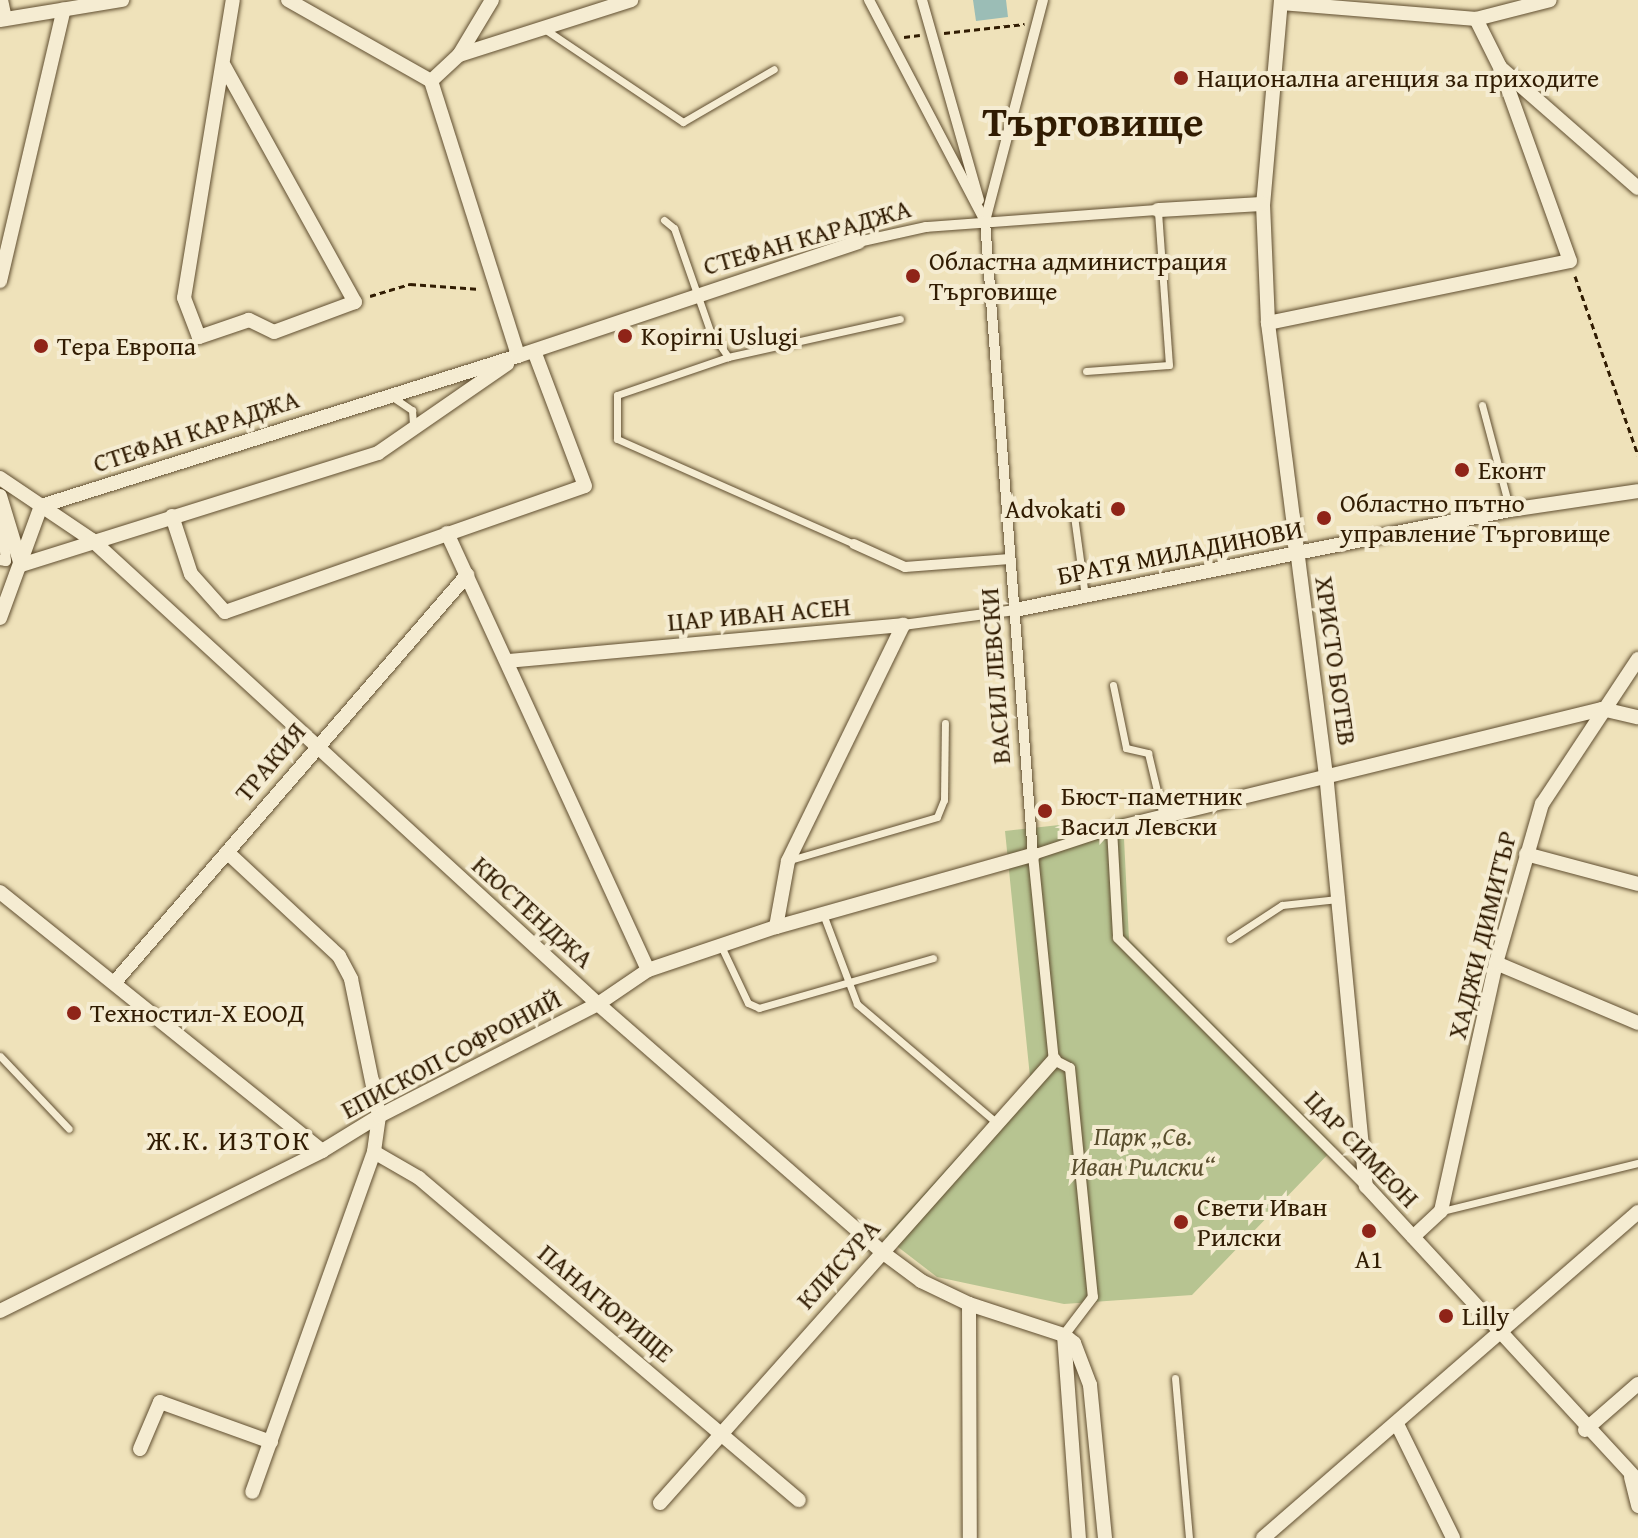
<!DOCTYPE html>
<html>
<head>
<meta charset="utf-8">
<style>
  body { margin:0 }
  #map { position:relative; width:1638px; height:1538px; overflow:hidden; background:#efe2ba; font-family:"Gentium Book Plus",serif }
  div>[style] { position:absolute }
  [style*='--x'] { left:calc(var(--x)*1px); top:calc(var(--y)*1px); width:calc(var(--w)*1px); rotate:calc(var(--a)*1deg) }
  .green>* { inset:0; background:#b7c491 }
  .water>* { inset:0; background:#9bbdb6 }
  .path>* { height:3px; margin-top:-1.5px; transform-origin:0; background:repeating-linear-gradient(90deg,#311c02 0 6px,transparent 0 10px) }
  .roads { filter:drop-shadow(0 0 2px #604e30) drop-shadow(0 0 2px #604e30) }
  .service>* { height:7px; margin:-3.5px; padding:0 3.5px; transform-origin:3.5px; border-radius:3.5px; background:#f5ecd2 }
  .pedestrian>* { height:10px; margin:-5px; padding:0 5px; transform-origin:5px; border-radius:5px; background:#f5ecd2 }
  .minor>* { height:14px; margin:-7px; padding:0 7px; transform-origin:7px; border-radius:7px; background:#f5ecd2 }
  .dots>* { width:22px; height:22px; translate:-50% -50%; box-sizing:border-box; border:4px solid #f5ecd2; border-radius:50% }
  span { translate:-50% -50%; white-space:nowrap; text-align:center; line-height:1.15; -webkit-text-stroke:8px #f5ecd2; paint-order:stroke }
  .poi-label { font-size:26px; color:#311c02 }
  .left { translate:0 -50%; text-align:left }
  .right { translate:-100% -50%; text-align:right }
  .street-label { font-size:26px; color:#311c02 }
  .park-label { font-size:26px; color:#594e2d; font-style:italic }
  .neighbourhood-label { font-size:28px; color:#311c02; letter-spacing:2px }
  .town-label { font-size:42px; color:#311c02; font-weight:700 }
</style>
</head>
<body>
<div id="map">
  <div class="green">
    <i style="clip-path:polygon(1123px 818px,1129px 940px,1335px 1147px,1192px 1295px,1064px 1304px,937px 1277px,885px 1237px,1030px 1077px,1005px 831px)"></i>
  </div>
  <div class="water">
    <i style="clip-path:polygon(973px 0,1006px 0,1008px 17px,976px 21px)"></i>
  </div>
  <div class="path">
    <i style="--x:944;--y:33;--w:81;--a:-6.4"></i>
    <i style="--x:904;--y:37;--w:16;--a:-7"></i>
    <i style="--x:1575;--y:276;--w:190;--a:70.6"></i>
    <i style="--x:370;--y:296;--w:42;--a:-16.7"></i>
    <i style="--x:410;--y:284;--w:70;--a:4.1"></i>
  </div>
  <div class="roads">
    <div class="service">
      <i style="--x:546;--y:30;--w:165;--a:33.9"></i>
      <i style="--x:683;--y:122;--w:105;--a:-30.2"></i>
      <i style="--x:664;--y:220;--w:13;--a:39"></i>
      <i style="--x:674;--y:228;--w:109;--a:70.7"></i>
      <i style="--x:710;--y:331;--w:32;--a:55"></i>
      <i style="--x:1086;--y:371;--w:83;--a:-4.1"></i>
      <i style="--x:1169;--y:365;--w:155;--a:-94.1"></i>
      <i style="--x:394;--y:398;--w:22;--a:34"></i>
      <i style="--x:412;--y:410;--w:16;--a:86"></i>
      <i style="--x:1482;--y:405;--w:109;--a:75.1"></i>
      <i style="--x:1074;--y:516;--w:81;--a:82.2"></i>
      <i style="--x:854;--y:544;--w:259;--a:-156.1"></i>
      <i style="--x:617;--y:439;--w:44;--a:-90"></i>
      <i style="--x:617;--y:395;--w:117;--a:-18.9"></i>
      <i style="--x:728;--y:357;--w:176;--a:-12.5"></i>
      <i style="--x:1113;--y:685;--w:64;--a:78.3"></i>
      <i style="--x:1126;--y:748;--w:23;--a:13"></i>
      <i style="--x:1148;--y:753;--w:65;--a:76.6"></i>
      <i style="--x:790;--y:860;--w:153;--a:-16.3"></i>
      <i style="--x:937;--y:817;--w:18;--a:-68"></i>
      <i style="--x:944;--y:800;--w:77;--a:-89.3"></i>
      <i style="--x:823;--y:914;--w:96;--a:69.3"></i>
      <i style="--x:857;--y:1004;--w:184;--a:40.4"></i>
      <i style="--x:1230;--y:939;--w:62;--a:-33.2"></i>
      <i style="--x:1282;--y:905;--w:56;--a:-6.1"></i>
      <i style="--x:721;--y:946;--w:63;--a:64.7"></i>
      <i style="--x:748;--y:1003;--w:12;--a:24"></i>
      <i style="--x:759;--y:1008;--w:181;--a:-16"></i>
      <i style="--x:0;--y:1056;--w:100;--a:46.6"></i>
      <i style="--x:1442;--y:1211;--w:202;--a:-13.8"></i>
      <i style="--x:1175;--y:1378;--w:161;--a:85"></i>
    </div>
    <div class="pedestrian">
      <i style="--x:869;--y:0;--w:250;--a:62.3"></i>
      <i style="--x:922;--y:0;--w:208;--a:74.1"></i>
      <i style="--x:1043;--y:0;--w:228;--a:104.7"></i>
      <i style="--x:985;--y:221;--w:636;--a:85.67"></i>
      <i style="--x:1033;--y:855;--w:206;--a:84.2"></i>
      <i style="--x:1054;--y:1060;--w:18;--a:27"></i>
      <i style="--x:1070;--y:1068;--w:230;--a:84.3"></i>
      <i style="--x:1093;--y:1297;--w:48;--a:127.3"></i>
      <i style="--x:858;--y:242;--w:70;--a:-12.4"></i>
      <i style="--x:926;--y:227;--w:233;--a:-4.2"></i>
      <i style="--x:854;--y:544;--w:56;--a:24.3"></i>
      <i style="--x:905;--y:567;--w:105;--a:-4.4"></i>
      <i style="--x:0;--y:560;--w:6;--a:9"></i>
      <i style="--x:6;--y:561;--w:37;--a:-96"></i>
      <i style="--x:903;--y:625;--w:113;--a:-7.6"></i>
      <i style="--x:1033;--y:855;--w:83;--a:-18.2"></i>
      <i style="--x:1112;--y:829;--w:109;--a:86.8"></i>
      <i style="--x:1118;--y:938;--w:351;--a:45"></i>
    </div>
    <div class="minor">
      <i style="--x:1;--y:0;--w:19;--a:78"></i>
      <i style="--x:288;--y:0;--w:164;--a:29.5"></i>
      <i style="--x:431;--y:81;--w:38;--a:-43"></i>
      <i style="--x:459;--y:55;--w:181;--a:-17.7"></i>
      <i style="--x:1281;--y:0;--w:205;--a:95"></i>
      <i style="--x:1263;--y:204;--w:119;--a:87.6"></i>
      <i style="--x:1268;--y:323;--w:454;--a:82.7"></i>
      <i style="--x:1326;--y:773;--w:415;--a:84.5"></i>
      <i style="--x:1366;--y:1186;--w:401;--a:47.3"></i>
      <i style="--x:1281;--y:3;--w:196;--a:4.7"></i>
      <i style="--x:1476;--y:19;--w:76;--a:-14.4"></i>
      <i style="--x:0;--y:20;--w:124;--a:-9.3"></i>
      <i style="--x:459;--y:55;--w:64;--a:-59"></i>
      <i style="--x:224;--y:66;--w:270;--a:61"></i>
      <i style="--x:355;--y:302;--w:86;--a:159.7"></i>
      <i style="--x:274;--y:332;--w:28;--a:-154"></i>
      <i style="--x:249;--y:320;--w:53;--a:161.2"></i>
      <i style="--x:199;--y:337;--w:42;--a:-111"></i>
      <i style="--x:184;--y:298;--w:302;--a:-80.7"></i>
      <i style="--x:1503;--y:70;--w:179;--a:41.2"></i>
      <i style="--x:431;--y:81;--w:288;--a:72.4"></i>
      <i style="--x:1158;--y:210;--w:105;--a:-3.3"></i>
      <i style="--x:0;--y:281;--w:279;--a:-76.8"></i>
      <i style="--x:1268;--y:323;--w:308;--a:-11.6"></i>
      <i style="--x:1570;--y:261;--w:206;--a:-109.8"></i>
      <i style="--x:1500;--y:67;--w:54;--a:-116.6"></i>
      <i style="--x:0;--y:478;--w:111;--a:34"></i>
      <i style="--x:92;--y:540;--w:687;--a:42.52"></i>
      <i style="--x:598;--y:1004;--w:377;--a:41.1"></i>
      <i style="--x:882;--y:1252;--w:49;--a:36.6"></i>
      <i style="--x:921;--y:1281;--w:53;--a:25.6"></i>
      <i style="--x:969;--y:1304;--w:100;--a:18.1"></i>
      <i style="--x:1064;--y:1335;--w:13;--a:39"></i>
      <i style="--x:1074;--y:1343;--w:45;--a:69.1"></i>
      <i style="--x:1090;--y:1385;--w:154;--a:84.4"></i>
      <i style="--x:0;--y:496;--w:72;--a:73.1"></i>
      <i style="--x:41;--y:506;--w:500;--a:-17.46"></i>
      <i style="--x:518;--y:356;--w:359;--a:-18.5"></i>
      <i style="--x:172;--y:516;--w:61;--a:71.9"></i>
      <i style="--x:191;--y:574;--w:51;--a:48.2"></i>
      <i style="--x:225;--y:612;--w:381;--a:-19.3"></i>
      <i style="--x:585;--y:486;--w:144;--a:-110.7"></i>
      <i style="--x:447;--y:533;--w:481;--a:65.3"></i>
      <i style="--x:21;--y:565;--w:374;--a:-17.4"></i>
      <i style="--x:378;--y:453;--w:157;--a:-34.6"></i>
      <i style="--x:1015;--y:610;--w:505;--a:-11.42"></i>
      <i style="--x:1510;--y:510;--w:129;--a:-8.4"></i>
      <i style="--x:0;--y:618;--w:119;--a:-69.9"></i>
      <i style="--x:508;--y:661;--w:397;--a:-5.2"></i>
      <i style="--x:1112;--y:829;--w:504;--a:-13.76"></i>
      <i style="--x:1602;--y:709;--w:37;--a:13"></i>
      <i style="--x:227;--y:852;--w:153;--a:42.9"></i>
      <i style="--x:339;--y:956;--w:26;--a:62"></i>
      <i style="--x:351;--y:979;--w:140;--a:78.4"></i>
      <i style="--x:379;--y:1116;--w:36;--a:98"></i>
      <i style="--x:374;--y:1152;--w:361;--a:109.7"></i>
      <i style="--x:1526;--y:854;--w:116;--a:15"></i>
      <i style="--x:0;--y:892;--w:413;--a:38.8"></i>
      <i style="--x:776;--y:927;--w:67;--a:-79.7"></i>
      <i style="--x:788;--y:861;--w:263;--a:-64"></i>
      <i style="--x:1496;--y:963;--w:154;--a:22.9"></i>
      <i style="--x:114;--y:983;--w:540;--a:-49.13"></i>
      <i style="--x:374;--y:1152;--w:52;--a:30"></i>
      <i style="--x:419;--y:1178;--w:498;--a:40.3"></i>
      <i style="--x:1413;--y:1237;--w:38;--a:-43"></i>
      <i style="--x:1441;--y:1211;--w:254;--a:-77.5"></i>
      <i style="--x:1496;--y:963;--w:166;--a:-73.9"></i>
      <i style="--x:1542;--y:804;--w:174;--a:-56.5"></i>
      <i style="--x:969;--y:1304;--w:234;--a:89.8"></i>
      <i style="--x:0;--y:1311;--w:360;--a:-26.4"></i>
      <i style="--x:322;--y:1151;--w:67;--a:-31.6"></i>
      <i style="--x:379;--y:1116;--w:246;--a:-27.1"></i>
      <i style="--x:598;--y:1004;--w:60;--a:-34.2"></i>
      <i style="--x:648;--y:970;--w:135;--a:-18.6"></i>
      <i style="--x:776;--y:927;--w:267;--a:-15.7"></i>
      <i style="--x:1064;--y:1335;--w:204;--a:85.8"></i>
      <i style="--x:1397;--y:1424;--w:127;--a:63.8"></i>
      <i style="--x:1585;--y:1430;--w:70;--a:-41"></i>
      <i style="--x:140;--y:1449;--w:51;--a:-66.9"></i>
      <i style="--x:160;--y:1402;--w:118;--a:19.8"></i>
      <i style="--x:1631;--y:1477;--w:30;--a:76"></i>
      <i style="--x:660;--y:1503;--w:593;--a:-48.35"></i>
      <i style="--x:1263;--y:1538;--w:497;--a:-41"></i>
    </div>
  </div>
  <div class="dots">
    <i style="left:1181px;top:78px;background:#8f2418"></i>
    <i style="left:913px;top:276px;background:#8f2418"></i>
    <i style="left:625px;top:336px;background:#8f2418"></i>
    <i style="left:41px;top:346px;background:#8f2418"></i>
    <i style="left:1462px;top:470px;background:#8f2418"></i>
    <i style="left:1118px;top:509px;background:#8f2418"></i>
    <i style="left:1324px;top:518px;background:#8f2418"></i>
    <i style="left:1045px;top:811px;background:#8f2418"></i>
    <i style="left:74px;top:1013px;background:#8f2418"></i>
    <i style="left:1181px;top:1222px;background:#8f2418"></i>
    <i style="left:1369px;top:1231px;background:#8f2418"></i>
    <i style="left:1446px;top:1316px;background:#8f2418"></i>
  </div>
  <div class="poi-label">
    <span class="left" style="left:1197px;top:78px">Национална агенция за приходите</span>
    <span class="left" style="left:929px;top:276px">Областна администрация<br>Търговище</span>
    <span class="left" style="left:641px;top:336px">Kopirni Uslugi</span>
    <span class="left" style="left:57px;top:346px">Тера Европа</span>
    <span class="left" style="left:1478px;top:470px">Еконт</span>
    <span class="left" style="left:1340px;top:518px">Областно пътно<br>управление Търговище</span>
    <span class="right" style="left:1102px;top:509px">Advokati</span>
    <span class="left" style="left:1061px;top:811px">Бюст-паметник<br>Васил Левски</span>
    <span class="left" style="left:90px;top:1013px">Техностил-Х ЕООД</span>
    <span class="left" style="left:1197px;top:1222px">Свети Иван<br>Рилски</span>
    <span style="left:1369px;top:1259px">A1</span>
    <span class="left" style="left:1462px;top:1316px">Lilly</span>
  </div>
  <div class="street-label">
    <span style="left:807px;top:237px;rotate:-16deg">СТЕФАН КАРАДЖА</span>
    <span style="left:196px;top:431px;rotate:-18deg">СТЕФАН КАРАДЖА</span>
    <span style="left:1180px;top:552px;rotate:-11deg">БРАТЯ МИЛАДИНОВИ</span>
    <span style="left:759px;top:614px;rotate:-5deg">ЦАР ИВАН АСЕН</span>
    <span style="left:1336px;top:661px;rotate:82deg">ХРИСТО БОТЕВ</span>
    <span style="left:995px;top:676px;rotate:-94deg">ВАСИЛ ЛЕВСКИ</span>
    <span style="left:270px;top:762px;rotate:-50deg">ТРАКИЯ</span>
    <span style="left:533px;top:912px;rotate:42deg">КЮСТЕНДЖА</span>
    <span style="left:1482px;top:935px;rotate:-76deg">ХАДЖИ ДИМИТЪР</span>
    <span style="left:451px;top:1054px;rotate:-28deg">ЕПИСКОП СОФРОНИЙ</span>
    <span style="left:1362px;top:1149px;rotate:46deg">ЦАР СИМЕОН</span>
    <span style="left:838px;top:1264px;rotate:-48deg">КЛИСУРА</span>
    <span style="left:606px;top:1303px;rotate:40deg">ПАНАГЮРИЩЕ</span>
  </div>
  <div class="park-label">
    <span style="left:1143px;top:1151px">Парк „Св.<br>Иван Рилски“</span>
  </div>
  <div class="neighbourhood-label">
    <span style="left:229px;top:1140px">Ж.К. ИЗТОК</span>
  </div>
  <div class="town-label">
    <span style="left:1093px;top:121px">Търговище</span>
  </div>
</div>
</body>
</html>
